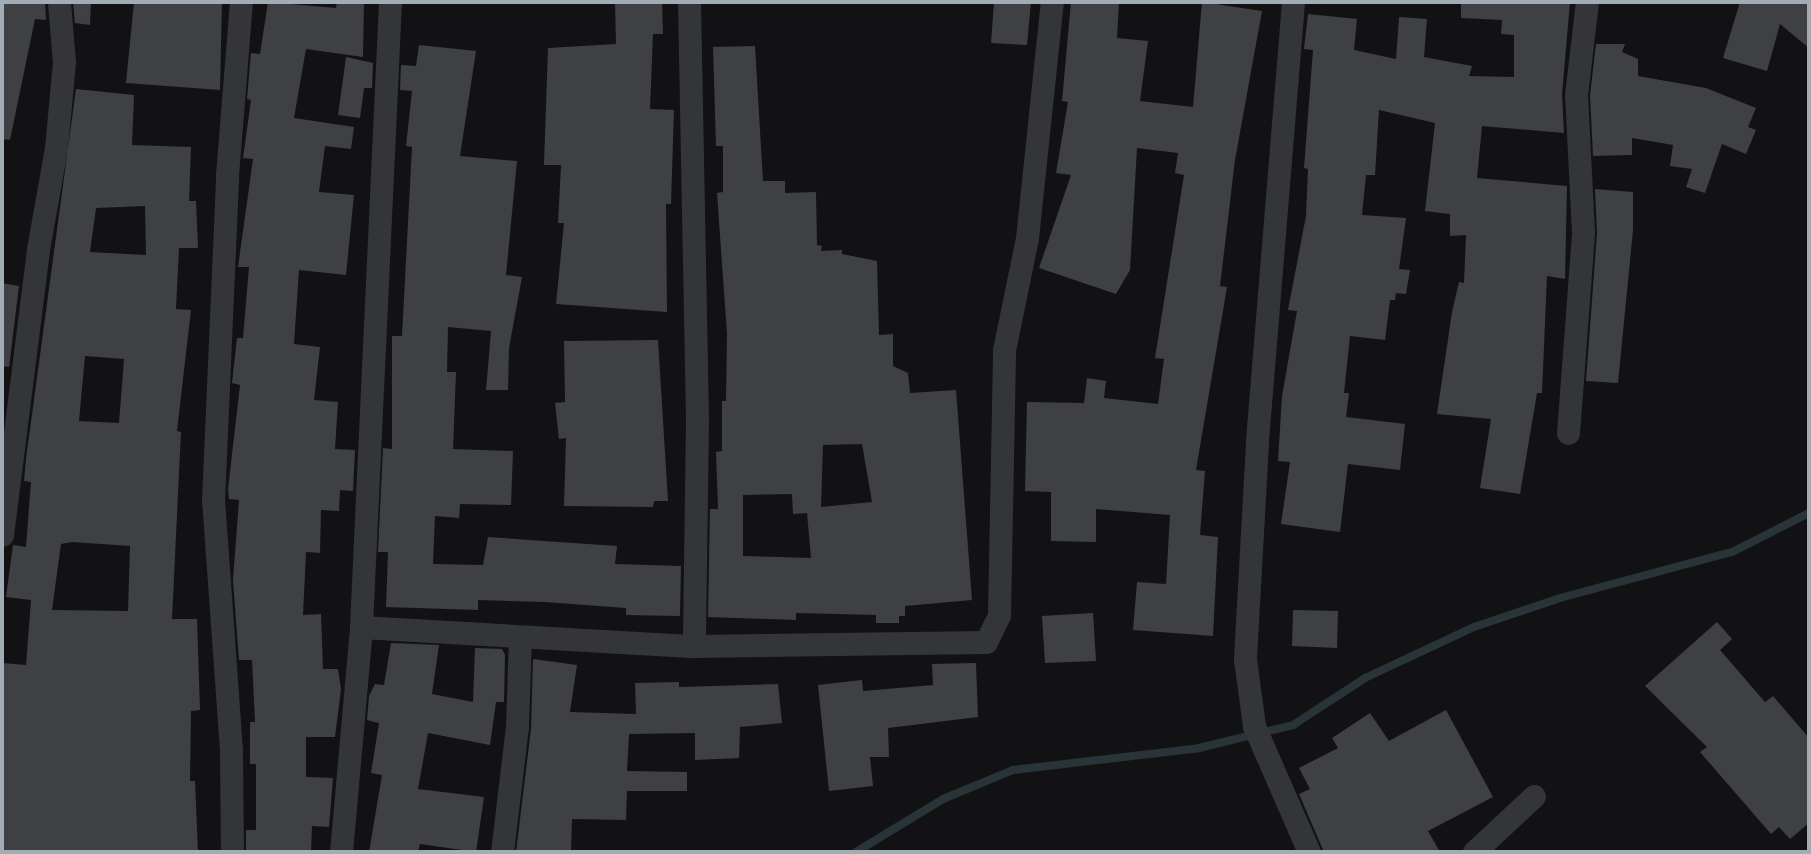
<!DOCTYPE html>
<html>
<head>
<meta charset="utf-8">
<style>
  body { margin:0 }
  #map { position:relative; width:1811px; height:854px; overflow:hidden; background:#121214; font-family:"Archivo Narrow",sans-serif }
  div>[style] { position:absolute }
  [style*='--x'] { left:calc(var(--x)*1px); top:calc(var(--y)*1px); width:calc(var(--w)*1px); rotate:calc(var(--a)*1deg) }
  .stream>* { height:8px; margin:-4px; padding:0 4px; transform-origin:4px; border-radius:4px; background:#283438 }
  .building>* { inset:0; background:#3e4044 }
  .minor>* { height:23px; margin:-11.5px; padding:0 11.5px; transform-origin:11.5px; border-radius:11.5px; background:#333539 }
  span { translate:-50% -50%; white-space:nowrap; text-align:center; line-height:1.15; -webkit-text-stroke:5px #0d0d0f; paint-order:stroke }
  .frame { position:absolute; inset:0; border:4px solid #a2acb5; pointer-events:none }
</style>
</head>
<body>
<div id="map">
  <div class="stream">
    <i style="--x:856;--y:852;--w:102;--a:-31.3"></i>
    <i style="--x:943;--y:799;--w:76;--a:-22.5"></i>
    <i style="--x:1013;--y:770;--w:187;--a:-6.7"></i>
    <i style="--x:1199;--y:748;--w:97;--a:-13.7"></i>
    <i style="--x:1293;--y:725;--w:86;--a:-33.1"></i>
    <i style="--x:1365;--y:678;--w:120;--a:-25.1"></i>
    <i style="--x:1474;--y:627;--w:91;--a:-18.6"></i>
    <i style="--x:1560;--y:598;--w:178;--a:-15"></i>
    <i style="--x:1732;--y:552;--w:86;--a:-26.9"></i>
  </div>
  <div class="building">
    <i style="clip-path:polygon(2px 2px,45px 2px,46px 20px,35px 19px,10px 140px,2px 139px)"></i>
    <i style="clip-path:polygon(73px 2px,91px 2px,90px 25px,75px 23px)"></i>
    <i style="clip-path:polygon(134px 2px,222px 2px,220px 90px,126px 83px)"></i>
    <i style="clip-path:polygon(268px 2px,336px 8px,337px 2px,364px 2px,363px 57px,306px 49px,294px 118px,354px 127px,351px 149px,325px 146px,319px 192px,354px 195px,346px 275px,299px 270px,294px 344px,320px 347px,314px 400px,338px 402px,335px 449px,355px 450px,353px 491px,340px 490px,339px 511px,321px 510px,320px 553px,306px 552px,303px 615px,321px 614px,323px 669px,338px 669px,341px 689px,335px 737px,306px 737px,306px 777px,333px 778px,329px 827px,312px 826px,311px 852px,246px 852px,246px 830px,256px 830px,256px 764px,250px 764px,250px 722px,255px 722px,252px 660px,239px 660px,233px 580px,239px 500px,229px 499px,228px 489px,240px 385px,232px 383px,237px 338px,243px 338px,249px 267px,238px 267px,253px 159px,243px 158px,251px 100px,247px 99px,251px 53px,260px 54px)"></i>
    <i style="clip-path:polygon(615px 2px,662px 2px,663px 34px,653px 34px,650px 109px,674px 110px,671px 204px,666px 204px,667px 312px,556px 304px,564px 223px,558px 223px,561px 165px,544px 165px,548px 48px,616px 44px)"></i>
    <i style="clip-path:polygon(994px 2px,1031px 2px,1027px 45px,991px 43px)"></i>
    <i style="clip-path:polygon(1071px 2px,1119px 2px,1117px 38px,1148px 41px,1140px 101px,1193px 107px,1202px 2px,1262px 11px,1235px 160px,1220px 286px,1227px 287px,1196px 470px,1205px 471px,1200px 535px,1218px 537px,1213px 636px,1133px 630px,1137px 582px,1166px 584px,1170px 515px,1096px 509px,1096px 542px,1051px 541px,1051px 492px,1025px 491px,1027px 402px,1084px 403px,1087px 378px,1106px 381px,1104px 398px,1158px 404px,1164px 359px,1155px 358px,1184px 175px,1175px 173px,1178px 153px,1137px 148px,1130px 270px,1116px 294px,1039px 268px,1071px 175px,1056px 173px,1068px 102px,1062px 101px)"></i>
    <i style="clip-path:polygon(1461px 2px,1570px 2px,1562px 94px,1564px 133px,1482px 126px,1477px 178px,1567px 186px,1565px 279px,1547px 276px,1542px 393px,1537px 393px,1520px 494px,1480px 488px,1491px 419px,1437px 414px,1452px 312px,1459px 282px,1464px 283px,1466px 235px,1450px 236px,1450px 214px,1425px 211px,1435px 123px,1379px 110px,1375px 175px,1366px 175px,1362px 215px,1406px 218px,1399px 269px,1410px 270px,1406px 294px,1396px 293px,1395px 300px,1390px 300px,1385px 340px,1350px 336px,1344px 393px,1349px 393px,1346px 417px,1405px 424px,1400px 470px,1348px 464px,1340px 532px,1281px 524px,1290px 462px,1278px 461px,1282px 396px,1297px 311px,1288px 310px,1306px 216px,1308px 169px,1304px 168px,1313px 50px,1304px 49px,1308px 14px,1357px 19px,1354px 50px,1396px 59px,1399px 17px,1427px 19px,1424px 57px,1472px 66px,1469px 76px,1514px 77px,1514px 35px,1501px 34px,1502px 20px,1461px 18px)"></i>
    <i style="clip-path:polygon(1740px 2px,1809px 2px,1809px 48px,1780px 24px,1767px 71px,1723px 58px)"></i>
    <i style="clip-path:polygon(1596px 44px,1625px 44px,1622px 52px,1638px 59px,1638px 76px,1706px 88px,1756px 108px,1748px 127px,1756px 130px,1746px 154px,1722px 144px,1705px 193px,1686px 187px,1692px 169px,1670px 166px,1673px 145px,1632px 138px,1632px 155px,1593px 156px,1590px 95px)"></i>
    <i style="clip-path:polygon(419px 45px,476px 51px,460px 156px,517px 161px,506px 275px,522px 277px,509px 348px,508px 390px,486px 390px,491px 331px,448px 327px,447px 372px,456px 372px,453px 449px,513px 451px,511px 505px,460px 504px,459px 518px,435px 516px,433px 564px,483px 565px,488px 537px,617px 546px,615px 564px,681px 566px,680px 616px,626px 615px,626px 608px,545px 602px,478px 600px,478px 610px,386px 607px,388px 552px,378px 552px,383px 448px,392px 449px,392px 336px,402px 336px,412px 147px,406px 146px,412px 91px,400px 90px,401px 65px,416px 66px)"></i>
    <i style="clip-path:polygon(evenodd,755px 46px,763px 181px,785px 181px,785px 193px,816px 192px,817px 245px,822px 246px,821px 251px,842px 250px,842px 254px,877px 261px,879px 335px,893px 334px,893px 366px,908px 373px,910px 393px,956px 390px,972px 600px,905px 606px,905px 616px,899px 616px,899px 623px,876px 623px,876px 615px,796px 613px,796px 620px,708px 617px,710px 509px,718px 509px,716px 452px,722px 451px,722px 401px,726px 401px,727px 334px,717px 193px,723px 192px,723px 146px,716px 146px,713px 47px,755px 46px,862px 444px,872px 502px,821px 507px,823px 445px,862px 444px,755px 46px,792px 494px,793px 514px,807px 513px,811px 558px,743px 556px,743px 495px,792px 494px)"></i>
    <i style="clip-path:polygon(346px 57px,373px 63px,372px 88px,364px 88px,360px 118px,338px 115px)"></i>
    <i style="clip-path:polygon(evenodd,76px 89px,134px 95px,132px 145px,191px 147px,189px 201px,196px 201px,198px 248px,179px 248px,176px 309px,191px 310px,177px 431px,181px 432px,172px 619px,197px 619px,200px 710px,191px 711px,190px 781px,195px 781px,198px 852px,2px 852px,2px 663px,26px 665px,31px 600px,6px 597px,13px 545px,26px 547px,31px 482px,24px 481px,26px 459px,76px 89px,145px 206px,146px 255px,90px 252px,96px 208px,145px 206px,76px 89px,85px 356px,124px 359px,119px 423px,79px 421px,85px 356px,76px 89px,72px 542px,130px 546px,128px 611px,52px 610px,61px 544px,72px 542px)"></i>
    <i style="clip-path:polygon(1595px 189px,1633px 192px,1633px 230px,1618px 383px,1586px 381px,1597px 233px)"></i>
    <i style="clip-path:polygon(2px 283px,19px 286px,9px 367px,2px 366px)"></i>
    <i style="clip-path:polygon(658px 340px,668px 501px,654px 501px,653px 507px,564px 506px,566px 438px,559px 439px,555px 403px,565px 402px,564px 341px)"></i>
    <i style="clip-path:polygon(1293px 610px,1338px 611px,1337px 648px,1292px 646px)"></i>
    <i style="clip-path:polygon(1093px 613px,1096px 661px,1045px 663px,1042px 616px)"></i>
    <i style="clip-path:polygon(1717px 622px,1732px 639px,1720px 650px,1765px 702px,1773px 696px,1809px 738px,1809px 823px,1790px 839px,1779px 827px,1771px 834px,1700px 752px,1707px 747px,1645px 686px)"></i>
    <i style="clip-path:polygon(391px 643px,439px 645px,432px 694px,473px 702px,475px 648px,502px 649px,505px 655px,504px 702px,496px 702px,490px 745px,428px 733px,418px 789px,484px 797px,476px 852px,420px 844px,418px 852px,369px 852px,382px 775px,371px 773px,379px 723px,367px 720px,369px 696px,375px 684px,384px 685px)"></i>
    <i style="clip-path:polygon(533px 659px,577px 665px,570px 712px,636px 714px,635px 683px,679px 682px,679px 687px,778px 684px,782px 723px,740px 727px,739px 758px,695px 760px,695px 733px,629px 734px,627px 771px,687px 772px,687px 791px,627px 791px,626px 820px,572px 819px,571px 852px,516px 852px,531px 729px)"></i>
    <i style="clip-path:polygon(976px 663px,978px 717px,888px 728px,889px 757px,870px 757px,873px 786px,829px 791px,818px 685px,862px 680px,863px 691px,933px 685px,932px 664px)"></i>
    <i style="clip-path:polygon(1446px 710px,1493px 797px,1428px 831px,1440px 852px,1324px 852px,1299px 794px,1310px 789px,1299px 768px,1338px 748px,1332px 738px,1370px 713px,1389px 741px)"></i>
  </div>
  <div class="minor">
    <i style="--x:390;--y:2;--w:626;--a:92.66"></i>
    <i style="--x:361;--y:627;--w:334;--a:3.3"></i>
    <i style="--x:694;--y:646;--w:292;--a:-0.8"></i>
    <i style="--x:986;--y:642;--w:30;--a:-64"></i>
    <i style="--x:999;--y:615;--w:265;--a:-88.9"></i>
    <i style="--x:1004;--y:350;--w:114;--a:-78.4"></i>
    <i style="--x:1027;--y:238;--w:237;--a:-84"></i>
    <i style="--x:689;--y:2;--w:419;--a:88.9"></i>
    <i style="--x:697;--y:421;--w:225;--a:90.8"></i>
    <i style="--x:1293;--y:2;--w:442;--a:94.7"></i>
    <i style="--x:1257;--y:443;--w:216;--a:93.2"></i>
    <i style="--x:1245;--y:659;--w:68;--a:82.3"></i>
    <i style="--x:1254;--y:726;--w:137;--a:66.4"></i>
    <i style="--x:1568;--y:433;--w:202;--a:-85.7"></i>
    <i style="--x:1583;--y:232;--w:137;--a:-92.9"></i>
    <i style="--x:1576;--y:95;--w:94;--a:-83.3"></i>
    <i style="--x:2;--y:535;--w:288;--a:-82.8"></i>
    <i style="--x:38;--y:249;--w:103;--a:-79.9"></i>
    <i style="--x:56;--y:148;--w:86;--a:-84.7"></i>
    <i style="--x:64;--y:62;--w:60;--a:-94.8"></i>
    <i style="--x:232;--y:852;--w:102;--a:-90.6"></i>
    <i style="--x:231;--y:750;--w:250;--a:-94.1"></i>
    <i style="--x:213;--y:501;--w:326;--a:-87.5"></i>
    <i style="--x:227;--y:175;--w:174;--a:-85.4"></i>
    <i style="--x:341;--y:852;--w:226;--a:-84.9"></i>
    <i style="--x:502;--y:852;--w:126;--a:-83.2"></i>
    <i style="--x:517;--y:727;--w:89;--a:-88.1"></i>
    <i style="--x:1474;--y:852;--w:82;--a:-43"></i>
  </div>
  <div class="frame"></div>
</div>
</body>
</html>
